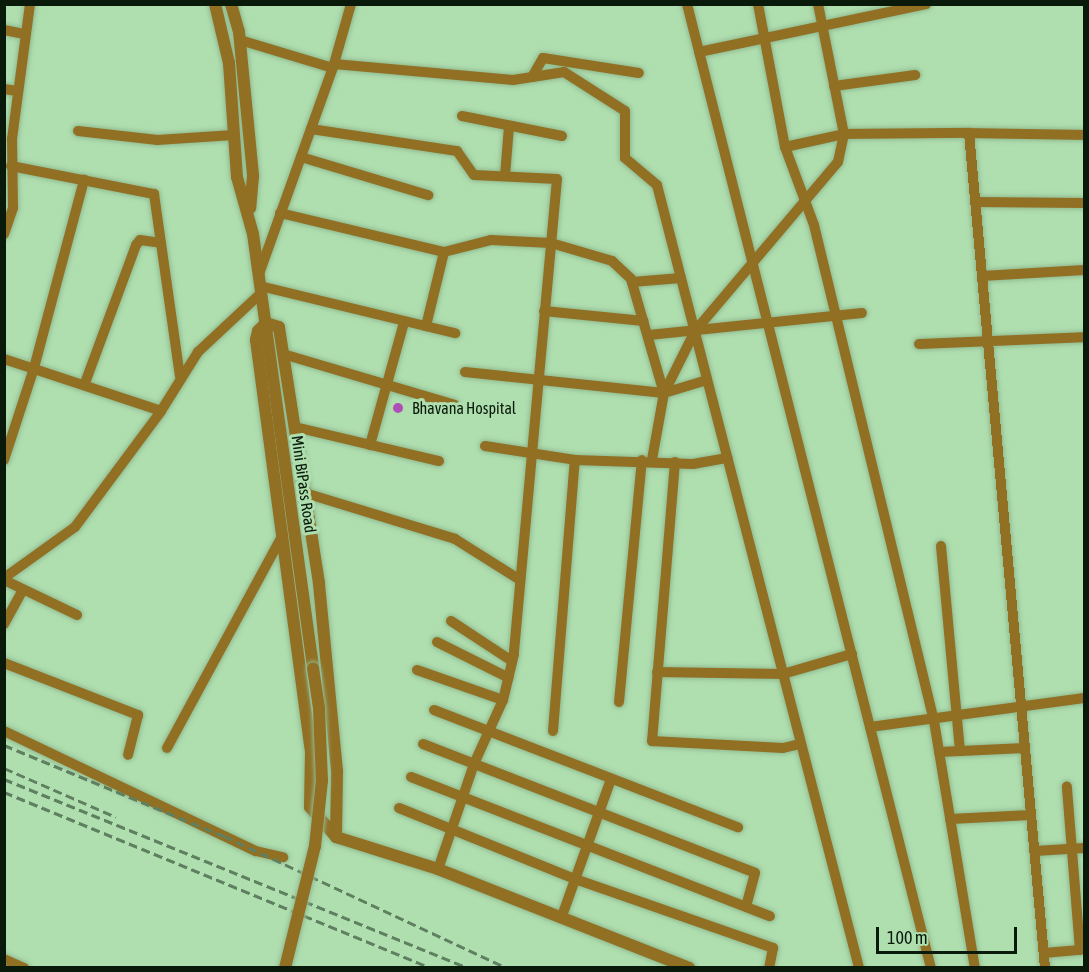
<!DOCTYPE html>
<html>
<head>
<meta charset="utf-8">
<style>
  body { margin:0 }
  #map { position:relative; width:1089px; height:972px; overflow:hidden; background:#afdeaf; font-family:"Asap Condensed",sans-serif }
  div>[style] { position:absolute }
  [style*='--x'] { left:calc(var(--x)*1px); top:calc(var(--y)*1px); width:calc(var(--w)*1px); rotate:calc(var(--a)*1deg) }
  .roads { filter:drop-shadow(0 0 2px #91bb91) drop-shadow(0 0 2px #91bb91) }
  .minor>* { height:10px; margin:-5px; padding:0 5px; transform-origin:5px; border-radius:5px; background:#917024 }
  .tertiary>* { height:12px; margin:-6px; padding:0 6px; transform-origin:6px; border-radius:6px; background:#917024 }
  .rail>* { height:3px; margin-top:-1.5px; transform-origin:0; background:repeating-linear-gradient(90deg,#5f8060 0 9px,transparent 0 13.5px) }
  .bridges { filter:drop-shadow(0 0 2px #91bb91) drop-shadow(0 0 2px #91bb91) }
  .tertiary-bridge>* { height:12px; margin:-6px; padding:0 6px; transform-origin:6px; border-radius:6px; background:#917024 }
  .dots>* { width:16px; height:16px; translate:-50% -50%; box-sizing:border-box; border:3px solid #afdeaf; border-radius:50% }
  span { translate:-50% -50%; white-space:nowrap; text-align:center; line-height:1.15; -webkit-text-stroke:6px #afdeaf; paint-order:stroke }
  .poi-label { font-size:16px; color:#091a0a }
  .left { translate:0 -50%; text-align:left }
  .street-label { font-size:16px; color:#091a0a }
  .frame { position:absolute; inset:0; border:6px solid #091a0a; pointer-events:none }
  .scale { position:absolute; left:876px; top:927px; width:141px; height:27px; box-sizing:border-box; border:3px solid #091a0a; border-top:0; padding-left:8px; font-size:18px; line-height:21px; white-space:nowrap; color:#091a0a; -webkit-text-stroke:4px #afdeaf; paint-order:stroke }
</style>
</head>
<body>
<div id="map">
  <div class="roads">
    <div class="minor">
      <i style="--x:687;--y:4;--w:994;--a:75.8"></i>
      <i style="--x:758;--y:4;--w:146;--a:79.3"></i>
      <i style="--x:785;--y:147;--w:83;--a:69.6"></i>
      <i style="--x:814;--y:225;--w:510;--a:76.4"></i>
      <i style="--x:934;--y:721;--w:250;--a:80.6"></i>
      <i style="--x:4;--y:30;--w:20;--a:11"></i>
      <i style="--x:240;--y:40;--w:97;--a:16.8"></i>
      <i style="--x:699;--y:52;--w:232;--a:-11.9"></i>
      <i style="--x:334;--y:64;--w:180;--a:5.1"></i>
      <i style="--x:513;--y:80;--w:52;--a:-8.9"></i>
      <i style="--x:564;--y:72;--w:72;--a:32.6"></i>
      <i style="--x:625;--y:111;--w:47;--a:90"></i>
      <i style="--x:625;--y:158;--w:42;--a:40.2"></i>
      <i style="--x:657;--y:185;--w:809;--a:75.53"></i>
      <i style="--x:532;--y:77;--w:22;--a:-60"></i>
      <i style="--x:543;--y:58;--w:97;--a:8.9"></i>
      <i style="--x:834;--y:86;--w:82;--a:-7.7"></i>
      <i style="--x:4;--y:89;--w:13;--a:9"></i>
      <i style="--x:462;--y:116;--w:102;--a:11.3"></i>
      <i style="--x:311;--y:129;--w:148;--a:8.6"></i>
      <i style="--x:457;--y:151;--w:29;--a:55"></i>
      <i style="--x:474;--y:175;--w:83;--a:2.8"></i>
      <i style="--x:557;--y:179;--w:477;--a:95.2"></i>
      <i style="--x:514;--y:654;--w:47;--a:103.4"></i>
      <i style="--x:503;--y:700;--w:70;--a:114.4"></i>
      <i style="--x:474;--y:764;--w:111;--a:108.9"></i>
      <i style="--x:78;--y:131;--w:80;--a:6.5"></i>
      <i style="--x:157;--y:140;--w:77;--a:-3.7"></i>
      <i style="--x:785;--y:147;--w:60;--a:-12.4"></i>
      <i style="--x:844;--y:134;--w:133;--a:-101.3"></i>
      <i style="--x:301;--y:157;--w:133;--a:16.7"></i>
      <i style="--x:11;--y:166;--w:146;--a:11.1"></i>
      <i style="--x:154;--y:194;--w:184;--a:81.9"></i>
      <i style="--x:505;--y:176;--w:50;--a:-85.4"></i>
      <i style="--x:975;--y:202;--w:109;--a:0.5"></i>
      <i style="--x:280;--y:213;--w:169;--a:13.4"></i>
      <i style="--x:444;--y:252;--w:49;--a:-14.3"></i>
      <i style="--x:491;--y:240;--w:60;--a:2.9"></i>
      <i style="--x:551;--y:243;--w:64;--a:16.4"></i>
      <i style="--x:612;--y:261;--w:26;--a:43"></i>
      <i style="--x:631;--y:279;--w:119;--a:73.9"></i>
      <i style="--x:664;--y:393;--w:68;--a:100.2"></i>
      <i style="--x:4;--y:234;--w:28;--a:-71"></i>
      <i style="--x:13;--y:208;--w:69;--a:-90.8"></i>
      <i style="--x:12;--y:139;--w:136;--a:-82.4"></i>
      <i style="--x:259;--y:274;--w:223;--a:-70.3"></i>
      <i style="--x:334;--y:64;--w:62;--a:-74.2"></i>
      <i style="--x:982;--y:276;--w:102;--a:-3.4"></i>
      <i style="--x:632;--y:282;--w:49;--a:-4.7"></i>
      <i style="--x:260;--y:286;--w:201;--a:13.6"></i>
      <i style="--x:544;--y:311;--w:100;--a:5.7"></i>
      <i style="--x:426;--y:326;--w:76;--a:-76.3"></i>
      <i style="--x:649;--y:335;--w:214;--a:-5.9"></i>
      <i style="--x:919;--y:344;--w:165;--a:-2.4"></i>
      <i style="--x:283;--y:354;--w:179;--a:16.5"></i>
      <i style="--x:4;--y:359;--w:165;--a:18.3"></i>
      <i style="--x:465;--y:372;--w:200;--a:6"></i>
      <i style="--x:664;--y:393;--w:45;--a:-16.8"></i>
      <i style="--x:85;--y:383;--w:147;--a:-69.7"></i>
      <i style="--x:136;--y:245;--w:6;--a:-51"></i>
      <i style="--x:140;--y:240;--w:21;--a:8"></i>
      <i style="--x:664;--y:393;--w:69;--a:-63.4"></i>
      <i style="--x:695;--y:331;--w:221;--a:-49.8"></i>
      <i style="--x:838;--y:162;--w:29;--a:-78"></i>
      <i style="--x:844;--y:134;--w:125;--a:-0.5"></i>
      <i style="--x:295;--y:427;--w:148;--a:13.3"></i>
      <i style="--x:370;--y:445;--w:128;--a:-74.5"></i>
      <i style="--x:485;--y:446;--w:91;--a:8.8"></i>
      <i style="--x:575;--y:460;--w:118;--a:1.9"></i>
      <i style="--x:693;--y:464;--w:35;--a:-10"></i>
      <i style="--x:4;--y:460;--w:97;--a:-71.9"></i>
      <i style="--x:34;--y:368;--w:195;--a:-75.1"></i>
      <i style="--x:675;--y:462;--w:280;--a:94.7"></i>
      <i style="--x:652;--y:741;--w:131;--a:3.1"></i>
      <i style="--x:783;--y:748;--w:18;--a:-13"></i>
      <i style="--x:305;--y:493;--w:157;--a:17"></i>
      <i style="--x:455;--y:539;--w:77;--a:32.2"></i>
      <i style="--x:941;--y:546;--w:206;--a:84.7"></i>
      <i style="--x:4;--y:578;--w:87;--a:-35.7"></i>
      <i style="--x:75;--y:527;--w:144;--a:-53.4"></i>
      <i style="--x:161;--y:411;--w:70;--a:-57.9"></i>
      <i style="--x:198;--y:352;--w:86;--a:-43.1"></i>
      <i style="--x:4;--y:580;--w:81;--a:25.6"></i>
      <i style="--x:451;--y:621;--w:73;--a:33.3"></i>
      <i style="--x:4;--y:624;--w:39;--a:-61"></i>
      <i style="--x:437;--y:642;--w:80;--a:26.6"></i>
      <i style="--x:4;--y:663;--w:144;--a:21.2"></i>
      <i style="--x:138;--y:715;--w:41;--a:104"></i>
      <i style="--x:417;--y:670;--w:91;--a:19.2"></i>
      <i style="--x:657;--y:672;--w:126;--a:0.9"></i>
      <i style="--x:783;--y:674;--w:72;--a:-16.2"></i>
      <i style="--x:619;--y:702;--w:243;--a:-84.6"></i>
      <i style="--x:434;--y:710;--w:326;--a:21.1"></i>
      <i style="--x:870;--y:727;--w:216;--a:-7.7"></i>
      <i style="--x:4;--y:731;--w:279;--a:25.5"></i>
      <i style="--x:256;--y:851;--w:28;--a:13"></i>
      <i style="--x:553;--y:731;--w:272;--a:-85.4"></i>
      <i style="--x:423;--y:744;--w:356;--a:21.2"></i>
      <i style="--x:755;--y:873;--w:34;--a:105"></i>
      <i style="--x:167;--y:748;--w:243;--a:-61.5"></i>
      <i style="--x:939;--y:752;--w:86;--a:-2.7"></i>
      <i style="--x:411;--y:777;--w:385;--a:21.2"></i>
      <i style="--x:399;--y:808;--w:190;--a:22"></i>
      <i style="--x:575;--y:879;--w:210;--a:19.2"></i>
      <i style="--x:773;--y:948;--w:20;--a:101"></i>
      <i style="--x:950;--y:819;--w:81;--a:-2.8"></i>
      <i style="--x:1035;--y:851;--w:49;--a:-3.5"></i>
      <i style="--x:562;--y:916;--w:145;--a:-70.3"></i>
      <i style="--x:1044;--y:953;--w:36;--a:-5"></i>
      <i style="--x:1080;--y:950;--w:164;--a:-94.6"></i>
      <i style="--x:4;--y:959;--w:22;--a:24"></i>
      <i style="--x:1045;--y:968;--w:838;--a:-95.2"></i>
      <i style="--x:969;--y:133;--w:115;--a:1"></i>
    </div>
    <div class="tertiary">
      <i style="--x:215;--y:4;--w:61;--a:76.7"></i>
      <i style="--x:229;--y:63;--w:114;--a:86"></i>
      <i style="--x:237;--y:177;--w:59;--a:74.3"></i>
      <i style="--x:253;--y:234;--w:438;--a:82.1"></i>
      <i style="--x:231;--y:4;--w:29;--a:74"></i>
      <i style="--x:239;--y:32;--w:145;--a:84.4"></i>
      <i style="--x:253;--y:176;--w:32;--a:95"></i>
      <i style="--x:336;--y:837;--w:66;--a:-89.1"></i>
      <i style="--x:337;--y:771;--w:189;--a:-95.5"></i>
      <i style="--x:319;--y:583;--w:259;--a:-98.9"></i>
      <i style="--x:279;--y:327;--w:14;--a:-163"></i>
      <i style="--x:266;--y:323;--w:11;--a:135"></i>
      <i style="--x:258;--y:331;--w:9;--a:103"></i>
      <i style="--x:256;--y:340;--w:414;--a:82.4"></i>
      <i style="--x:311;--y:750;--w:57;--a:91"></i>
      <i style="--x:310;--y:807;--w:40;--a:49"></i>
      <i style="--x:336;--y:837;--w:107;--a:17.4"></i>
      <i style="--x:438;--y:869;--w:270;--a:21.5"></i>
    </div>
  </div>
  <div class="rail">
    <i style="--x:4;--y:745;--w:238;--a:22.5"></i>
    <i style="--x:224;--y:836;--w:312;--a:25"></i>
    <i style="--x:4;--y:768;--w:122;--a:23.6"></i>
    <i style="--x:4;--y:779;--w:501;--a:22.16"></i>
    <i style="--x:4;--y:792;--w:461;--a:22.4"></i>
  </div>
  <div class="bridges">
    <div class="tertiary-bridge">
      <i style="--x:285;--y:968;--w:126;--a:-76.2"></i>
      <i style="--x:315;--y:846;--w:65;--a:-83.9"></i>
      <i style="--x:322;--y:781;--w:73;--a:-92.4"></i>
      <i style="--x:319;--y:708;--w:40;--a:-98.5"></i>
    </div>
  </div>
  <div class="dots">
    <i style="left:398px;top:408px;background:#ae4eb6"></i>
  </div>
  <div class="poi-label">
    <span class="left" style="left:412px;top:408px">Bhavana Hospital</span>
  </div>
  <div class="street-label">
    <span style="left:304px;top:484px;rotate:82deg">Mini BiPass Road</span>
  </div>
  <div class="frame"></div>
  <div class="scale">100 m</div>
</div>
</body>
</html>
